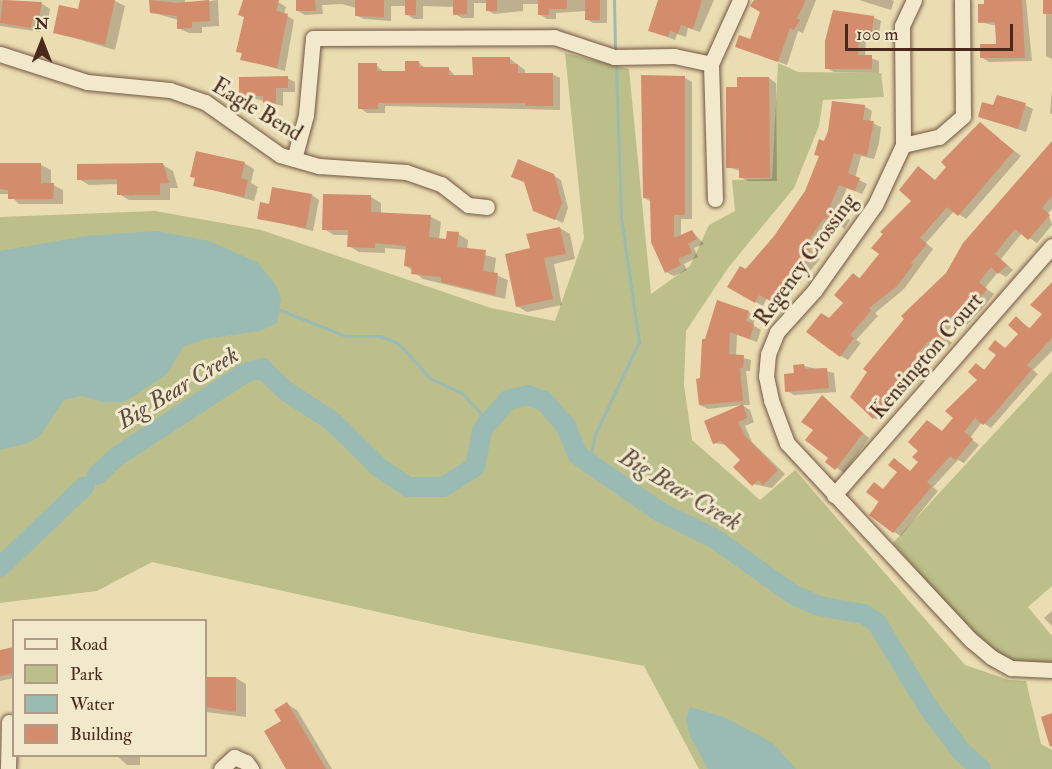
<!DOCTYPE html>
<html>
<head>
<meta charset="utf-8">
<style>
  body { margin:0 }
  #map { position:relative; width:1052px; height:769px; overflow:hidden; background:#ebddb2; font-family:"IM FELL Double Pica",serif }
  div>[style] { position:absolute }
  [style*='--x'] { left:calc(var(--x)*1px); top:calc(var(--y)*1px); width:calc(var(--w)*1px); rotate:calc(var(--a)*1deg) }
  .green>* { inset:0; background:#bcbf89 }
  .water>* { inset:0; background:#9abab4 }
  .shadow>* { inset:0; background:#0003 }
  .stream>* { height:3px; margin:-1.5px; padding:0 1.5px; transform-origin:1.5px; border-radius:1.5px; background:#9abab4 }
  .river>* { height:20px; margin:-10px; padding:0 10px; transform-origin:10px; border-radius:10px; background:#9abab4 }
  .building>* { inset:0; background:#d38c6c }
  .roads { filter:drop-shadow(0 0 2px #715641) drop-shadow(0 0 2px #715641) }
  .minor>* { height:15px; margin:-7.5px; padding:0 7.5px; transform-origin:7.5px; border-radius:7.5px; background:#f2e9cd }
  span { translate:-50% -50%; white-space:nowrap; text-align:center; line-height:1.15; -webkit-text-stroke:6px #f2e9cd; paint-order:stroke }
  .street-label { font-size:22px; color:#48291b }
  .water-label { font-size:24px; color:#5c4d41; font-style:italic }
  .legend { position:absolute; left:12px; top:619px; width:195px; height:138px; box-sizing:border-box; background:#f2e9cd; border:2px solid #ae9c86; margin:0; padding:8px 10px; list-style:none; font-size:18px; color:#48291b }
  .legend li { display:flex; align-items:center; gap:12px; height:30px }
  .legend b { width:30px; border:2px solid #ae9c86 }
  .north { position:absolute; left:12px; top:12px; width:60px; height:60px; -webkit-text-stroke:4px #f2e9cd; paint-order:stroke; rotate:0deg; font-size:16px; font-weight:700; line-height:24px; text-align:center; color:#48291b }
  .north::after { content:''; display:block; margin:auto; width:21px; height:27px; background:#48291b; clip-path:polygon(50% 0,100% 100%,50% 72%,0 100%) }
  .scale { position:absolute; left:845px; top:24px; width:168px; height:27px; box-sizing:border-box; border:3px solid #48291b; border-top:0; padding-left:8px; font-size:18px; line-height:21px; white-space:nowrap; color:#48291b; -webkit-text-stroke:4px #f2e9cd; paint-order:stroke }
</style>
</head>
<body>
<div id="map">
  <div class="green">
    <i style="clip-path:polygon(565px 53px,629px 69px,651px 294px,690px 266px,709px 225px,735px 211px,732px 180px,772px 179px,778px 63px,798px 72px,881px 73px,884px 97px,823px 100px,819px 126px,794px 188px,728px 268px,686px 331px,684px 385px,692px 440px,760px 500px,795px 470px,965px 665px,1009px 680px,1026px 681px,1041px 744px,1052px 750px,1052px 769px,699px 769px,644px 666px,473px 633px,152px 562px,97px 591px,0 603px,0 217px,155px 211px,261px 230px,491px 308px,555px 321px,584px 238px)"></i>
    <i style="clip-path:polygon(1052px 371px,1052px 586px,1028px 607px,1052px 636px,1052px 664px,1017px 664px,983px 646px,893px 543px)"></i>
  </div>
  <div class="water">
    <i style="clip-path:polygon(157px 231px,209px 241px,257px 262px,276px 285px,281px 299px,277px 323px,260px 331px,205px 339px,183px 347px,166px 375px,124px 402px,103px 402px,82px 396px,64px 400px,40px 436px,28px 443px,0 450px,0 251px,86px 236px)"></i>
    <i style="clip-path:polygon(690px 707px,724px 717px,773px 743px,796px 769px,708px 769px,690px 736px,686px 718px)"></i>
  </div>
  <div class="shadow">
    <i style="clip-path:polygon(0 0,41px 3px,50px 9px,47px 26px,41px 25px,40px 32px,0 26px)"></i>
    <i style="clip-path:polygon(81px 0,113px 0,125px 6px,115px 50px,54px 32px,79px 11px)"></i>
    <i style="clip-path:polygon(150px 0,185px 0,185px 4px,218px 0,219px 26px,202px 27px,202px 33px,189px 33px,178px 28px,178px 20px,151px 12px)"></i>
    <i style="clip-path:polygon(244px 0,278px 2px,286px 7px,284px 14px,294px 20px,285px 71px,242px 59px,243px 54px,238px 51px,246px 18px,240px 15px)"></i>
    <i style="clip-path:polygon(297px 0,607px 0,607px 23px,593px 23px,586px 19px,586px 11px,556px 13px,556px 19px,547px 19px,539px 14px,539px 4px,523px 4px,523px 11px,494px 14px,487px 10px,487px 3px,474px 3px,474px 18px,462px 18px,455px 14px,455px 7px,423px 6px,423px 19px,414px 19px,406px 14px,406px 6px,391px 6px,391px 21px,364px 19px,356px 15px,356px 8px,342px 4px,322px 5px,323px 14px,305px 15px,298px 11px)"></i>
    <i style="clip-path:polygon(662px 0,714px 0,700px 32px,688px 28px,686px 37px,677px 34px,675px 40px,650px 30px)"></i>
    <i style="clip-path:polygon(756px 0,816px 0,803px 33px,798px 31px,787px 65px,736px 46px,751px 40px,762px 11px)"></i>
    <i style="clip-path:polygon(859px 0,892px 0,894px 1px,891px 10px)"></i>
    <i style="clip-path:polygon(986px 0,1026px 0,1032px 61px,989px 62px,981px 57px,997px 45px,997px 26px,980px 22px)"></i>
    <i style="clip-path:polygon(1046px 0,1052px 0,1052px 59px,1046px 56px)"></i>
    <i style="clip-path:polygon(873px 17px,881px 21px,878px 40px,866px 38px,865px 56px,879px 61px,879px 73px,834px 72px,827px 68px)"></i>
    <i style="clip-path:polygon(510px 59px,525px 70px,525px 74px,552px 74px,560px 78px,560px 110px,385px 106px,385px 113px,367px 113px,360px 108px,376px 65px,384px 72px,406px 72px,418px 62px,426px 69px,448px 68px,456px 77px,474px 76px)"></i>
    <i style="clip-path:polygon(287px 78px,295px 82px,295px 92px,283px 92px,283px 106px,241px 95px)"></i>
    <i style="clip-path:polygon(685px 78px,692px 82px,692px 219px,681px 219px,681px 236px,692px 231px,704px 244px,694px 248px,698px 257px,684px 264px,687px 270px,674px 276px,666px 272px,652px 202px,644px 198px)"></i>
    <i style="clip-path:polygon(769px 78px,776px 83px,777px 181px,748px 181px,740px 177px,740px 171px,727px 167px,738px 88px)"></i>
    <i style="clip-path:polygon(1052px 90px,1052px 114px,1050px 113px)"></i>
    <i style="clip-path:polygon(1025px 105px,1033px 109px,1026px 132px,980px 116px,994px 107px)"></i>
    <i style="clip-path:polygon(864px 106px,872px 111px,870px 122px,881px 127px,879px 143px,874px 159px,861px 156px,855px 178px,867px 184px,862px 194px,847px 188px,837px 212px,850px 220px,845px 229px,832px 221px,812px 251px,820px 259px,782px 306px,767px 298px,763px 306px,729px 287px,775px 236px,806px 191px,821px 157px,816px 154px,825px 142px)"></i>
    <i style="clip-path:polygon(980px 124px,1021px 156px,966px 219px,954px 211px,926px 243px,933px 249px,904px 289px,875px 313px,878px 316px,856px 340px,861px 343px,848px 360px,841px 356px,830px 319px,845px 303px,854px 274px,861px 279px)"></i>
    <i style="clip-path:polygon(1052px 144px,1052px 209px,1048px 213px,1052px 225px,1037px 243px,1022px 233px,1001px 259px,1013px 270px,1006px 277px,998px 272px,985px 288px,994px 294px,982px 309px,966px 326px,957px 320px,943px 336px,952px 343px,945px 350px,936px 345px,923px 359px,931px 367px,881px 422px,874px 418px,852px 396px)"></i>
    <i style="clip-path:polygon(244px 163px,254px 169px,251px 183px,258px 187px,254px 201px,195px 185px)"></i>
    <i style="clip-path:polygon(0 164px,41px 165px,51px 170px,51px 184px,63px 190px,63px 204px,19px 204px,9px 194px,0 194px)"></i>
    <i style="clip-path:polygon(163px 165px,173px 171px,178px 188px,170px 188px,170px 200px,129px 200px,119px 194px,119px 184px,89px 185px,79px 179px)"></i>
    <i style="clip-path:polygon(553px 175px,561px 180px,568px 208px,563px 223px,540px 212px,526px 183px)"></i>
    <i style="clip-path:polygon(312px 195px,319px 200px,313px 231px,259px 218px,270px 205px)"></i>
    <i style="clip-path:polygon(371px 197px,381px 203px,381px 214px,431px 217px,441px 222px,439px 239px,447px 240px,458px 234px,468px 240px,467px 250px,496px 258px,494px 274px,508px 280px,505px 299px,423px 279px,405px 265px,407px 250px,385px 248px,385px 253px,359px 252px,349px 246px,349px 235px,334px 235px,324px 229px)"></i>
    <i style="clip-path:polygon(560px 228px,570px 234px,575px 259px,554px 264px,562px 305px,527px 312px,517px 306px,531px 250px)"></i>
    <i style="clip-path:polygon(1052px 287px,1052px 351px,1033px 370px,1038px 374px,991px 428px,982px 422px,970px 438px,979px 445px,964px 463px,958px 460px,933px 487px,938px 491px,901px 536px,894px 532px,871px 515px,884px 490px,911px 472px,955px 417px,979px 380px,977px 365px,986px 371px,1020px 334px,1016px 318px,1031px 329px,1044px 314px)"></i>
    <i style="clip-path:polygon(749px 312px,756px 316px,753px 325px,761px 330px,757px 342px,737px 335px,736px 356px,751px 360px,750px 371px,746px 371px,750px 405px,742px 405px,750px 410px,754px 422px,745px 426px,752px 442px,785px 474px,772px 488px,753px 484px,742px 460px,727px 445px,715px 443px,742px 405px,708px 409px,700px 405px,703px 340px)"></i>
    <i style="clip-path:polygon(804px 366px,834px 373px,836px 392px,794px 395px,787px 391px)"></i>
    <i style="clip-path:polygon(822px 397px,869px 438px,844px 473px,827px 461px,830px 457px,815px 430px)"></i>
    <i style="clip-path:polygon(1052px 611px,1052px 626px,1044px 618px)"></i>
    <i style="clip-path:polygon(14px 649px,14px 678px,0 681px,0 652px)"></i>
    <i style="clip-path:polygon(206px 678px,236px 678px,246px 684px,246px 717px,206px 712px)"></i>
    <i style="clip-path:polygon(287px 704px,297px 710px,332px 769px,288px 769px,283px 721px)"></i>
    <i style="clip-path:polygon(117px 756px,140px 756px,140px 765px,127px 765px)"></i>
  </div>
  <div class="stream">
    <i style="--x:614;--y:0;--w:48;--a:88.8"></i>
    <i style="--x:280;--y:310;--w:71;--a:21.5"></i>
    <i style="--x:346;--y:336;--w:34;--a:0"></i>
    <i style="--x:380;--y:336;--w:19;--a:21"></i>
    <i style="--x:398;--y:343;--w:49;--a:47.5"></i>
    <i style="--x:431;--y:379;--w:34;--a:24"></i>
    <i style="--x:462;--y:393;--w:26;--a:47"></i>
    <i style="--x:480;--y:412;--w:18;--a:84"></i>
    <i style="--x:589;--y:464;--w:31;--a:-79"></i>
    <i style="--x:595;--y:434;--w:102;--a:-64.4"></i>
    <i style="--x:639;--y:342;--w:126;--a:-98.2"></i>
    <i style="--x:621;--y:217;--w:151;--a:-91.9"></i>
  </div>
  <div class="river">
    <i style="--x:97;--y:475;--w:26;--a:-43"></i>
    <i style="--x:116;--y:457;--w:154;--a:-33.1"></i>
    <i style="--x:245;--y:373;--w:18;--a:-16"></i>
    <i style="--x:262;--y:368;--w:33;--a:44"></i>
    <i style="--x:286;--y:391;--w:55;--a:33.1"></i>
    <i style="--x:332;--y:421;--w:67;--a:44.4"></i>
    <i style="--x:380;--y:468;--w:34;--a:34"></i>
    <i style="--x:408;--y:487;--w:35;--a:0"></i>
    <i style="--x:443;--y:487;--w:38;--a:-32"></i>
    <i style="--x:475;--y:467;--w:38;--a:-79"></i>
    <i style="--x:482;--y:430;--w:40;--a:-49"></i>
    <i style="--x:508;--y:400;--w:21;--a:-14"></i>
    <i style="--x:528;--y:395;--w:17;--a:21"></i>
    <i style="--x:544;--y:401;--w:33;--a:49"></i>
    <i style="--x:566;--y:426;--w:31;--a:68"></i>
    <i style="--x:578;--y:455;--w:100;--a:34.8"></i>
    <i style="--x:660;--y:512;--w:60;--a:25.7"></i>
    <i style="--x:714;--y:538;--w:98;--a:35.5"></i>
    <i style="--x:794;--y:595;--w:27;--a:24"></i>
    <i style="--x:819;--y:606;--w:46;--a:10.1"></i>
    <i style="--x:864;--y:614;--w:16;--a:35"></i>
    <i style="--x:877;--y:623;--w:98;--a:58.7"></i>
    <i style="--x:928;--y:707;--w:55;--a:53.1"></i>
    <i style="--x:961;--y:751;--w:27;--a:42"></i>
    <i style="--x:0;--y:567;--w:117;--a:-43.6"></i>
  </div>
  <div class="building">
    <i style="clip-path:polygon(3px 0,42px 2px,38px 22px,32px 21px,31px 28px,0 23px)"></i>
    <i style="clip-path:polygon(80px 0,115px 0,105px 45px,53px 33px,59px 5px,78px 9px)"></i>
    <i style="clip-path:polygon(149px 0,176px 3px,209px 0,210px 21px,192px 22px,192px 28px,177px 29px,177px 16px,150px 13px)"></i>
    <i style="clip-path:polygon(243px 0,279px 0,276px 11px,288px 14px,277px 68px,240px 60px,242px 53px,236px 52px,244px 17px,238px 15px)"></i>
    <i style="clip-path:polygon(296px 0,315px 0,316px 11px,296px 11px)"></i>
    <i style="clip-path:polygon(355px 0,384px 0,384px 17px,355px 16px)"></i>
    <i style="clip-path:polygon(405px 0,416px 0,416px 15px,405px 15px)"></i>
    <i style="clip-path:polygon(453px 0,467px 0,467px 14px,453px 15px)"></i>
    <i style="clip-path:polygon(486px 0,497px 0,497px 11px,486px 11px)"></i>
    <i style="clip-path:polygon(538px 0,567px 0,567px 9px,549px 9px,549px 15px,538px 15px)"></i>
    <i style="clip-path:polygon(585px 0,600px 0,600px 20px,585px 20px)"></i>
    <i style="clip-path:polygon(658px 0,702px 0,693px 29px,681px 25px,678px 34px,670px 31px,668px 37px,648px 31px)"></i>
    <i style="clip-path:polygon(754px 0,806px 0,797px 18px,800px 20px,794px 30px,790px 28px,778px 62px,735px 47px,739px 35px,750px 39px,760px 12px,750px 6px)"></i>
    <i style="clip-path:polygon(984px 0,1022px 0,1025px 58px,980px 58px,980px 44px,996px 44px,995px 22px,978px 23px,978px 4px,984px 4px)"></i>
    <i style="clip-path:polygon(1043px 0,1052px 0,1052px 14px,1043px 14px)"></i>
    <i style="clip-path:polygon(833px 10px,874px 16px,871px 37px,859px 35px,858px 55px,872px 55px,872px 69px,825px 69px,825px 41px)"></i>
    <i style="clip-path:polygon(472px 57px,510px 57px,510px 64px,518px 64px,518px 73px,553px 73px,553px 106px,525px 106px,525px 103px,378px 103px,378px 109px,358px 109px,358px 63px,377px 63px,377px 71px,405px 71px,405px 61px,419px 61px,419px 67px,449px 67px,449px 75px,473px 75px)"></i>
    <i style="clip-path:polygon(641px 75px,685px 76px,685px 215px,674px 215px,674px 238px,692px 230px,697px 239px,688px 244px,692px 253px,678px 259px,681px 265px,665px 273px,651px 242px,650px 198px,643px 198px)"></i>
    <i style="clip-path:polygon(288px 76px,288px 88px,276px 88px,276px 103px,263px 103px,263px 96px,239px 96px,239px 77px)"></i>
    <i style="clip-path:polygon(737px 77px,769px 77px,770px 178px,739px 178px,739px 168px,726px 168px,726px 87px,737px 87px)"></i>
    <i style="clip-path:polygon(997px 95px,1026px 103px,1018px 129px,978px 117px,982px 102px,993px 105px)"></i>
    <i style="clip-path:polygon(832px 101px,865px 105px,863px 120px,874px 121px,867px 156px,854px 153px,848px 173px,860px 178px,855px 191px,839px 185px,830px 206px,843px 214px,837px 226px,824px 218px,805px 246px,814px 254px,774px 303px,759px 295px,755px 303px,727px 287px,740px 266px,746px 269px,774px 236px,805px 191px,819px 156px,814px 155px,819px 139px,824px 141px,828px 131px)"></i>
    <i style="clip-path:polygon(980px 122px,1014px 151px,958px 216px,947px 207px,920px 238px,927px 244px,911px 263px,913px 265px,897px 286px,869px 308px,871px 311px,850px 335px,854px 338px,840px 357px,806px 332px,821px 313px,829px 318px,843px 303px,834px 295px,853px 273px,859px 279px,879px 254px,871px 248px,883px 234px,880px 232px,911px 201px,899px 190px,918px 166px,935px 180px,946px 167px,941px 162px)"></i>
    <i style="clip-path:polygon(1052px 141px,1052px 196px,1042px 208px,1050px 215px,1028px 240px,1015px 229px,995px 254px,1007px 265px,998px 274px,991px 267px,979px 282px,987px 289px,958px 323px,950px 316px,937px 330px,945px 338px,937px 347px,929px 341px,917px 354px,925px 362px,873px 419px,850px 397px,867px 372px,863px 369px,904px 319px,901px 316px,946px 273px,963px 243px)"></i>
    <i style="clip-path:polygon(196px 151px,245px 162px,241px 178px,248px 180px,244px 197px,193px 186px,195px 178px,190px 177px)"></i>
    <i style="clip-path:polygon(518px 159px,554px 174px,562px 203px,555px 220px,533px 211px,524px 182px,511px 177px)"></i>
    <i style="clip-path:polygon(0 163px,41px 163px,41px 183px,54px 183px,53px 199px,8px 199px,8px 190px,0 189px)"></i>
    <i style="clip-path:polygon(163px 163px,169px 183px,160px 183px,160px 195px,117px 195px,117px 179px,77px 180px,77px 164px)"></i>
    <i style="clip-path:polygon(272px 187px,312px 194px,306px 228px,257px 219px,260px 202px,269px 204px)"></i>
    <i style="clip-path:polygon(323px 194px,371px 195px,371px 212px,431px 215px,429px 237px,446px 239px,447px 231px,459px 232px,457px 247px,486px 250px,483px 271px,498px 273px,495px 295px,441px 282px,441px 277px,411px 274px,412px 267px,404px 266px,406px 246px,375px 243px,375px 248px,347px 247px,348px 230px,322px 230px)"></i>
    <i style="clip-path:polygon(560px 227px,566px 254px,544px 258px,553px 299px,516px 307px,505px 254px,530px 248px,526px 234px)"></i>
    <i style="clip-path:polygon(1052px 282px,1052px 338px,1027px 365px,1032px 369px,994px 414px,983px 425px,975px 418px,964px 432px,973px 439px,956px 460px,950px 456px,927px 482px,932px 486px,893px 533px,869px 515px,879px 502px,866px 492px,874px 482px,883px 489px,897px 472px,888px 465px,894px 458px,910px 471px,918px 462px,912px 457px,918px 451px,908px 442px,927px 420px,942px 431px,953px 418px,945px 411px,977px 380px,968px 372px,976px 363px,984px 370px,996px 355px,988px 349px,995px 340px,1005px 348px,1018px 334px,1008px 325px,1016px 316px,1029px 329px,1042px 314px,1030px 305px)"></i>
    <i style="clip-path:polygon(717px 300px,749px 311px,746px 321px,754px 324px,750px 339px,730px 332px,729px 354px,744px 355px,743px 368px,740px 368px,743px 401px,699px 405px,696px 379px,700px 378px,702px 339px,705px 339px)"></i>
    <i style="clip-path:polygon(804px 364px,805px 369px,827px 368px,829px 388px,785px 392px,784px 374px,794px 373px,793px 365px)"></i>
    <i style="clip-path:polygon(822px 395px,863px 433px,835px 470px,825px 462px,828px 458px,805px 440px,813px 430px,801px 422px)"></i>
    <i style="clip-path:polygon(743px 404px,747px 418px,738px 422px,745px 436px,778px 470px,763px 485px,758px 480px,752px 486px,733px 467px,740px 460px,721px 441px,713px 444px,704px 421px)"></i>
    <i style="clip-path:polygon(14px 647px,14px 673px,0 676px,0 650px)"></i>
    <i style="clip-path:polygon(206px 677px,236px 677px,236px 712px,206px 707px)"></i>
    <i style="clip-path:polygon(287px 702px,326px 769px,286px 769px,264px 731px,281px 721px,274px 710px)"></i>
    <i style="clip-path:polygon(1052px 713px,1052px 746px,1050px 747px,1041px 717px)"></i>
  </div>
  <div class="roads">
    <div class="minor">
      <i style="--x:914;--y:0;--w:29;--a:115"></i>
      <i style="--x:902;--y:26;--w:119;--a:89.5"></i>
      <i style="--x:903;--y:145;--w:66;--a:115"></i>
      <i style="--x:875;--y:205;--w:105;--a:125.3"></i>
      <i style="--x:814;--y:291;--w:55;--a:132.1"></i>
      <i style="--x:777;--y:332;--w:24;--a:112"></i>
      <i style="--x:768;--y:354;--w:22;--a:95"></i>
      <i style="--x:766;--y:376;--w:25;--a:78"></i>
      <i style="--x:771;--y:400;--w:46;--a:69.6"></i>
      <i style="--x:787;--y:443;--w:270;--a:47"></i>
      <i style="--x:971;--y:640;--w:26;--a:40"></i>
      <i style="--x:991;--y:657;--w:23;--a:29"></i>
      <i style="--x:1011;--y:668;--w:41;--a:2.8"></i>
      <i style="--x:0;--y:54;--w:91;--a:17.8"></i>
      <i style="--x:87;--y:82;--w:83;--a:5.5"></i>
      <i style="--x:170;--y:90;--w:37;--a:19"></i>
      <i style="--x:205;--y:102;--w:92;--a:35.2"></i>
      <i style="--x:280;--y:155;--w:41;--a:15.8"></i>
      <i style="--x:319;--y:166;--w:87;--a:3.9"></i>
      <i style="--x:406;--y:172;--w:37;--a:19"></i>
      <i style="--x:441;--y:184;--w:34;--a:38"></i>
      <i style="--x:468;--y:205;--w:19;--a:6"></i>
      <i style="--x:903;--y:145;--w:37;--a:-13"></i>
      <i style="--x:939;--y:137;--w:32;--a:-41"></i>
      <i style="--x:963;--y:116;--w:116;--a:-90.5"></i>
      <i style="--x:294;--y:159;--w:46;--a:-74.7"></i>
      <i style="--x:306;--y:115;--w:77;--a:-84.8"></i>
      <i style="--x:313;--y:38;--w:241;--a:-0.2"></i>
      <i style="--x:554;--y:37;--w:63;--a:18.4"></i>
      <i style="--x:614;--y:57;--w:60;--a:-1"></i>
      <i style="--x:674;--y:56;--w:38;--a:12"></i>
      <i style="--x:715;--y:199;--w:135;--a:-91.7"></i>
      <i style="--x:711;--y:64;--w:70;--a:-65.6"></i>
      <i style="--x:834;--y:495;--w:331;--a:-48.8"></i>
      <i style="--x:8;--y:769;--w:47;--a:-88.8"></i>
      <i style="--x:221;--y:769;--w:18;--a:-43"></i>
      <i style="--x:234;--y:757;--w:13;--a:23"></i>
      <i style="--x:246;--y:762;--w:9;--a:54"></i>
    </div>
  </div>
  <div class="street-label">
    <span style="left:257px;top:110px;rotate:31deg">Eagle Bend</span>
    <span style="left:806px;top:260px;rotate:-54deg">Regency Crossing</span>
    <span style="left:927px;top:356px;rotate:-49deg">Kensington Court</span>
  </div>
  <div class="water-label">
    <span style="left:178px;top:388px;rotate:-31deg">Big Bear Creek</span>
    <span style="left:680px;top:490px;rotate:31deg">Big Bear Creek</span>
  </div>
  <ul class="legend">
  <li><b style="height:8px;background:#f2e9cd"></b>Road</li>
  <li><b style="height:16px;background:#bcbf89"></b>Park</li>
  <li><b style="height:16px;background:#9abab4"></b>Water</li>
  <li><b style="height:16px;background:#d38c6c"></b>Building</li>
  </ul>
  <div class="north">N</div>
  <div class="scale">100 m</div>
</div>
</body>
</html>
